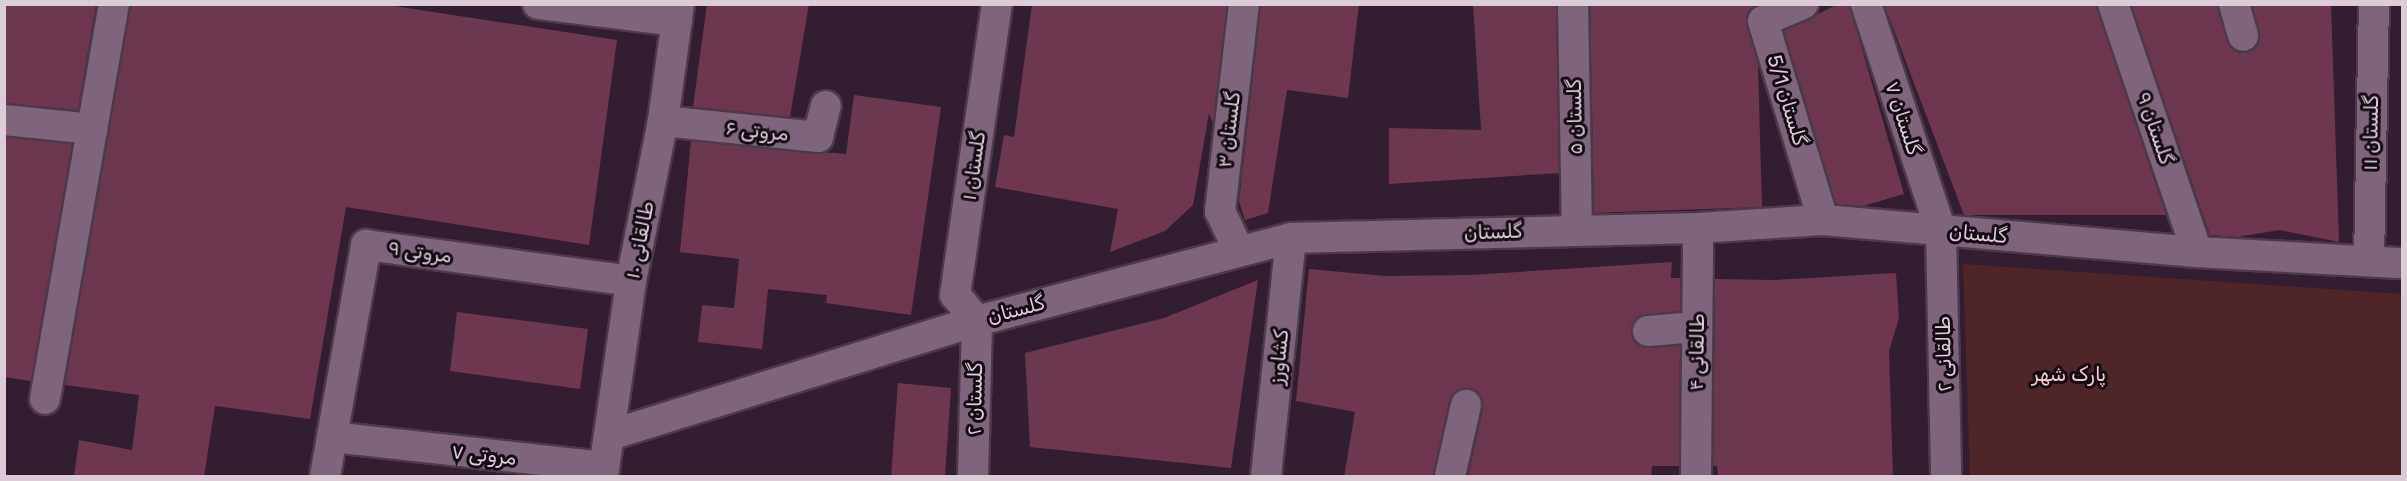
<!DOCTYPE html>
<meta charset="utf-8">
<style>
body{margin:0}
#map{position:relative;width:2407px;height:481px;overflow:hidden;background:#331d31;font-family:Rubik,Cairo,sans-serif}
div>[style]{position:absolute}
.green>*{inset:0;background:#4e2629}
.building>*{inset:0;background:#6e3750}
.roads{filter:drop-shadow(2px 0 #4c3a4a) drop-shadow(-2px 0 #4c3a4a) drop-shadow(0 2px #4c3a4a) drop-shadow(0 -2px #4c3a4a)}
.street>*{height:30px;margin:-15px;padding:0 15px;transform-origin:15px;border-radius:15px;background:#7e657b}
span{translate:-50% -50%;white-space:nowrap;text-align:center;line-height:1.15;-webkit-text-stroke:6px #150b14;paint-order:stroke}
.street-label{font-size:20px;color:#dbccd8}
.park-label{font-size:20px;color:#f2cacb}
.frame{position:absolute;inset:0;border:6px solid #dbccd8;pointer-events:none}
</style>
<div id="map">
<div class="green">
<i style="clip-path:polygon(1963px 264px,2402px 294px,2402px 476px,1970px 476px)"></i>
</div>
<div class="building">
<i style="clip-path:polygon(4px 4px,96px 4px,78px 110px,4px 103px)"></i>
<i style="clip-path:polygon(131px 4px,381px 4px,617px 40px,589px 245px,346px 207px,310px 419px,215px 406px,204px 477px,74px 477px,79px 440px,132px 450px,139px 395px,65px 385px)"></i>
<i style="clip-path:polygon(707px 4px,809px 4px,790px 117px,693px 107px)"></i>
<i style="clip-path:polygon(1032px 4px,1227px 4px,1213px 123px,1209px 113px,1193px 205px,1165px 231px,1110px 252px,1118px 209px,995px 187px,1004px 135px,1014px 137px)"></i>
<i style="clip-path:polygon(1261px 4px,1359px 4px,1348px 98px,1287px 90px,1268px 213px,1245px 220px,1239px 201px)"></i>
<i style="clip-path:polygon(1473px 4px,1556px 4px,1559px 173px,1389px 184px,1389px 128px,1481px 130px)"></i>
<i style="clip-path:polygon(1590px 4px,1758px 4px,1746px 18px,1758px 65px,1762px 207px,1594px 213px)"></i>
<i style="clip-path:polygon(1838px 4px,1849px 4px,1904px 194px,1863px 206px,1836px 204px,1784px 31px)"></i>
<i style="clip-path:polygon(1884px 4px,2096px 4px,2166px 215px,1964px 215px)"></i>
<i style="clip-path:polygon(2131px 4px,2217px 4px,2227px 41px,2239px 53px,2248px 52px,2259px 41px,2252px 4px,2331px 4px,2339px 242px,2280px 230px,2237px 237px,2210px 235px)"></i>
<i style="clip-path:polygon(854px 95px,941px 107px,911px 315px,826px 303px,827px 295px,768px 289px,762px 349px,698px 342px,702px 305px,734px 308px,739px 259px,680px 252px,691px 141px,846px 154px)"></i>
<i style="clip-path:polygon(4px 137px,72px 144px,31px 381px,4px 377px)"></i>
<i style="clip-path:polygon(1672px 262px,1671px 278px,1680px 278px,1680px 311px,1639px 317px,1631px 332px,1641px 347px,1680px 346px,1679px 466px,1652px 466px,1651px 477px,1468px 477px,1483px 408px,1478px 393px,1469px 388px,1460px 389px,1449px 401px,1433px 477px,1344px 477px,1355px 412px,1296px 401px,1309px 269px,1385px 276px,1472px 275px)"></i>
<i style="clip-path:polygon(1896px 273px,1899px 318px,1889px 351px,1893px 477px,1718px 477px,1717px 466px,1713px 466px,1715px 279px,1775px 280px)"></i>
<i style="clip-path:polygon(1258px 280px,1231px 468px,1030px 447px,1025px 353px,1164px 318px)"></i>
<i style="clip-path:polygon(457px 312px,588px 329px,580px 389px,450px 371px)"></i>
<i style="clip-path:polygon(898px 383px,951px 388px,945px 477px,891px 477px)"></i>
</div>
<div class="roads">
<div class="street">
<i style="left:538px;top:4px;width:140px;rotate:7deg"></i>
<i style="left:1573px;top:4px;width:225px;rotate:89deg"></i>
<i style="left:1803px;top:4px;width:43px;rotate:157deg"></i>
<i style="left:1763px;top:21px;width:208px;rotate:73.2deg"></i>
<i style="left:1866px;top:4px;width:239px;rotate:71.7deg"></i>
<i style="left:1941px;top:231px;width:245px;rotate:88.8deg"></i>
<i style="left:2113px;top:4px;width:262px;rotate:71.3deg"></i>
<i style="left:2234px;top:4px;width:33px;rotate:74deg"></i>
<i style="left:4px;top:120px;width:89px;rotate:5.8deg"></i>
<i style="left:663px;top:121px;width:156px;rotate:5.9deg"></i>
<i style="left:818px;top:137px;width:32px;rotate:-76deg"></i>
<i style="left:1239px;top:251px;width:44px;rotate:-115.4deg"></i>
<i style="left:1220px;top:211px;width:208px;rotate:-83.4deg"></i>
<i style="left:2369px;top:261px;width:257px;rotate:-88.9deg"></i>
<i style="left:1648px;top:331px;width:49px;rotate:-4.7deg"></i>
<i style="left:45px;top:399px;width:401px;rotate:-80.1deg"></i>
<i style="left:610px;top:435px;width:384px;rotate:-17.3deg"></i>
<i style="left:977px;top:321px;width:325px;rotate:-14.8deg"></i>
<i style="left:1291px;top:238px;width:407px;rotate:-1.4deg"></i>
<i style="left:1698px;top:228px;width:125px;rotate:-3.7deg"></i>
<i style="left:1823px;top:220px;width:375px;rotate:4.9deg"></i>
<i style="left:2197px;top:252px;width:205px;rotate:3.1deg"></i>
<i style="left:332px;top:437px;width:274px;rotate:6.3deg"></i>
<i style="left:325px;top:476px;width:235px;rotate:-79.9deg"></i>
<i style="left:366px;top:245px;width:267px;rotate:7.7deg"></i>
<i style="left:603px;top:476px;width:197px;rotate:-81.8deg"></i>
<i style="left:631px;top:281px;width:163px;rotate:-78.7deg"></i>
<i style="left:663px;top:121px;width:118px;rotate:-82.2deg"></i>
<i style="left:973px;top:476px;width:155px;rotate:-88.5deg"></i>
<i style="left:977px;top:321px;width:34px;rotate:-130deg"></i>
<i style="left:955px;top:295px;width:294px;rotate:-81.8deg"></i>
<i style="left:1266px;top:476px;width:239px;rotate:-84deg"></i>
<i style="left:1450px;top:476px;width:73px;rotate:-77.3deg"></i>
<i style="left:1696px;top:476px;width:248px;rotate:-89.5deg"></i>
</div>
</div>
<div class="street-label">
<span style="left:1787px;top:100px;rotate:73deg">گلستان 5/1</span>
<span style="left:1575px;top:117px;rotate:-91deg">گلستان ۵</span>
<span style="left:1903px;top:118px;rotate:72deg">گلستان ۷</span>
<span style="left:2155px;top:128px;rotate:71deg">گلستان ۹</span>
<span style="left:1229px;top:130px;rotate:-83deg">گلستان ۳</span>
<span style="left:757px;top:131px;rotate:6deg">مروتی ۶</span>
<span style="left:2371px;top:133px;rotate:-89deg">گلستان ۱۱</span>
<span style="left:974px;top:166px;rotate:-82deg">گلستان ۱</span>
<span style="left:1493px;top:232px;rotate:-2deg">گلستان</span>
<span style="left:1978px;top:234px;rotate:5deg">گلستان</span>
<span style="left:640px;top:240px;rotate:-79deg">طالقانی ۱۰</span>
<span style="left:420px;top:252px;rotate:8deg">مروتی ۹</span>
<span style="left:1016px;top:310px;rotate:-15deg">گلستان</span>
<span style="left:1697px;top:352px;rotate:-89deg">طالقانی ۴</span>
<span style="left:1944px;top:354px;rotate:-91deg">طالقانی ۲</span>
<span style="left:1279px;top:357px;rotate:-84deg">کشاورز</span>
<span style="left:975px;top:399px;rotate:-89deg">گلستان ۲</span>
<span style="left:484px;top:455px;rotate:6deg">مروتی ۷</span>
</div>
<div class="park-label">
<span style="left:2069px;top:374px">پارک شهر</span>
</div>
<div class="frame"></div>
</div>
